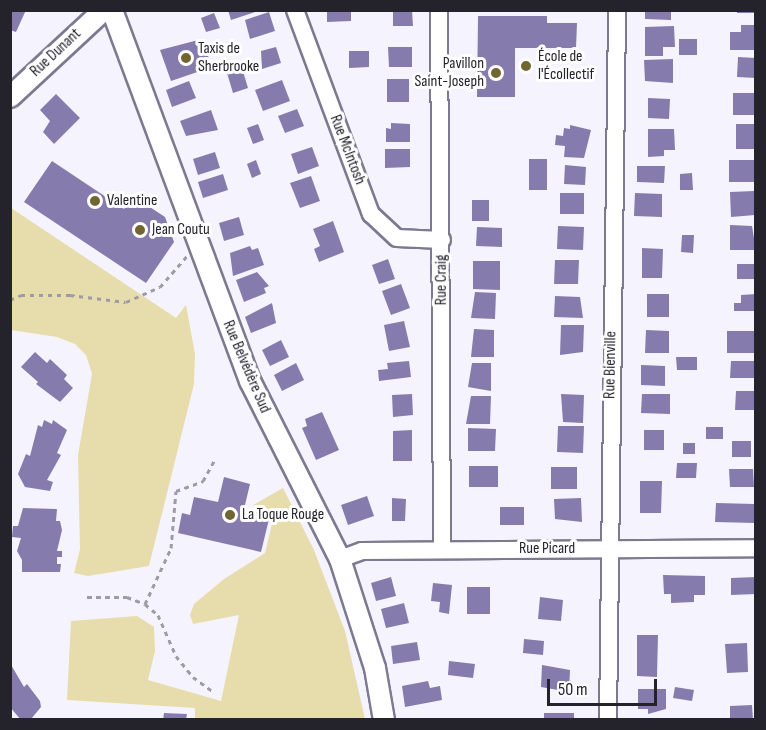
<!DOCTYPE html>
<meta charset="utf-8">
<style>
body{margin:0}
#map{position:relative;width:766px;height:730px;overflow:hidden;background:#f5f4fe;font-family:"Sofia Sans Condensed",sans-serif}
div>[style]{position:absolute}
.green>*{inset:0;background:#e7dcab}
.building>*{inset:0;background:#867bad}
.path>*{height:3px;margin-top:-1.5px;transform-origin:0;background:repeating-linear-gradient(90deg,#9d9ca5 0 4.5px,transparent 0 9px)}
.roads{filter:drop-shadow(2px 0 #7d7990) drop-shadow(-2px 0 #7d7990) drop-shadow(0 2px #7d7990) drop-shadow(0 -2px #7d7990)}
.minor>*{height:16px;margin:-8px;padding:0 8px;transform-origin:8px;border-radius:8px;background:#fff}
.tertiary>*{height:20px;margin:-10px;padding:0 10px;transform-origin:10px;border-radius:10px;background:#fff}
.dots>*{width:16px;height:16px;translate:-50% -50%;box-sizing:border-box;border:3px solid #fff;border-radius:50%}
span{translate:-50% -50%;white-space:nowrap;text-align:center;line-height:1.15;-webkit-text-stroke:6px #fff;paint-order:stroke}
.poi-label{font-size:16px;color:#24222b}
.left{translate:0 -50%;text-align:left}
.right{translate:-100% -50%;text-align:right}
.street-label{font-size:16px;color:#24222b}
.frame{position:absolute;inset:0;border:12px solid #24222b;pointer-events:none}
.scale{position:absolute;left:547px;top:679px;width:110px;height:27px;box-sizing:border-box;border:3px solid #24222b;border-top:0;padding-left:8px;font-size:18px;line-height:21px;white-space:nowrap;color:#24222b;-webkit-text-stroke:4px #fff;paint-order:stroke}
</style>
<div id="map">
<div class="green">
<i style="clip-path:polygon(11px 208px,176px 318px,186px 305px,195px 354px,194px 384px,149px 566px,88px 576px,74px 573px,80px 549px,78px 455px,92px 374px,86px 355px,75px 344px,57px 337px,11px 330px)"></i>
<i style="clip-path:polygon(283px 488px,314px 550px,345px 631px,365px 719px,195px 719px,195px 708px,67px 700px,71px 621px,137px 616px,154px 627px,155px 651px,148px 680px,221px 701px,239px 615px,193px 624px,190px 615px,194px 604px,224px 579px,265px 553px,275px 511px,253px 505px)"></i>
</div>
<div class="building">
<i style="clip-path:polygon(10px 10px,26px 10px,16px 32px,10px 30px)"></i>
<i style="clip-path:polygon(228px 10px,258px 10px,258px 11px,231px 20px)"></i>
<i style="clip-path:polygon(327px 10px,351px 10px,351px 21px,327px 22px)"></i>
<i style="clip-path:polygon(393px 10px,412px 10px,413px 26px,393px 26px)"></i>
<i style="clip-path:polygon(645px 10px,671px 10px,671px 20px,645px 19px)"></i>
<i style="clip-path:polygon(737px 10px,756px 10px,756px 13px,737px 13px)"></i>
<i style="clip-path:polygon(269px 12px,275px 31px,250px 39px,245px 20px)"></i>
<i style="clip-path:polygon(214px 13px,220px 28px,206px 32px,201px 18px)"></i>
<i style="clip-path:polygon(478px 16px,547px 16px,547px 23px,577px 23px,576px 48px,515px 48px,515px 97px,477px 97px)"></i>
<i style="clip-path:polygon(741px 25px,756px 25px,756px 50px,730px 50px,730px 32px,741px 32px)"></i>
<i style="clip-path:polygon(674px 26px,675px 47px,663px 47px,663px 56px,645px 56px,645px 27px)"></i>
<i style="clip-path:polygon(202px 39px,212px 67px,171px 81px,160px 50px)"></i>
<i style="clip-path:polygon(679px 39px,697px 39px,697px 55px,679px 55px)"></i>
<i style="clip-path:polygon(276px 47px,281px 63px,262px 69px,261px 51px)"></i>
<i style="clip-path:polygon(388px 47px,412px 47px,412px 67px,389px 67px)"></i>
<i style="clip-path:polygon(349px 51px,369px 51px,369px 67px,349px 68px)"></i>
<i style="clip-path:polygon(738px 57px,756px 58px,756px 78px,737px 77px)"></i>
<i style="clip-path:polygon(673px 59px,673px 83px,645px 81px,644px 60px)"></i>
<i style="clip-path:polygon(242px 68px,248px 88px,233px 93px,227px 73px)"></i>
<i style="clip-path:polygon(387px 79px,409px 79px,409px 102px,387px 102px)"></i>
<i style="clip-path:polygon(282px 80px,290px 101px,263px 111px,255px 90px)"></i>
<i style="clip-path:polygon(189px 81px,196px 98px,172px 107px,166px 90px)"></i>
<i style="clip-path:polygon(733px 93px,756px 93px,756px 115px,733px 115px)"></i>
<i style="clip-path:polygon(56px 94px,80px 118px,54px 144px,43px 132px,50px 121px,40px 110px)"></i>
<i style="clip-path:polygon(648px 98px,670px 99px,669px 119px,648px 118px)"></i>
<i style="clip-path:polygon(297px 109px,304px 126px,285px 133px,278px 116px)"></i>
<i style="clip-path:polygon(211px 110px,218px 130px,186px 136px,180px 121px)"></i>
<i style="clip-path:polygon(391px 123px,410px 124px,410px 142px,386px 142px,386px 128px,391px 129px)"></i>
<i style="clip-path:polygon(258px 124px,264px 140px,253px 144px,247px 128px)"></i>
<i style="clip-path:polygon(736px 124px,756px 124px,756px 149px,736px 149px)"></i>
<i style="clip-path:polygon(570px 125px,591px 130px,584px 158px,564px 157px,565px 146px,555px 145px,556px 135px,563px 136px,564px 128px,570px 129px)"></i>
<i style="clip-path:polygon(648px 129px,674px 129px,675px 150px,664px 150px,664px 156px,648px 157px)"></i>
<i style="clip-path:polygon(312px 147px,319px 166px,298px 174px,291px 154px)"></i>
<i style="clip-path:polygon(385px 149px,410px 149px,410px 167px,385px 168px)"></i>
<i style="clip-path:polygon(215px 152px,220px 168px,198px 175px,193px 159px)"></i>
<i style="clip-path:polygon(529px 159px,547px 159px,547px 190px,529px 190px)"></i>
<i style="clip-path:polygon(256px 160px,261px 174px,252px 178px,247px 164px)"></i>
<i style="clip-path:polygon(729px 160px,756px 160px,756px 182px,729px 182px)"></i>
<i style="clip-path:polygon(52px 161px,124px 209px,133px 196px,165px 217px,174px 242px,146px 283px,24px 202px)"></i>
<i style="clip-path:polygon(565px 165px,586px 167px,585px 185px,564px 184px)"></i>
<i style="clip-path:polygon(637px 166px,665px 166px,664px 183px,637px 182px)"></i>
<i style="clip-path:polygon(692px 173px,693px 190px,680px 190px,680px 174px)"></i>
<i style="clip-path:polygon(223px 174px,228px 190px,203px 198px,198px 182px)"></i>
<i style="clip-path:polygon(311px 176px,320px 201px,300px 208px,290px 183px)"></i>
<i style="clip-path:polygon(754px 191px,755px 215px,731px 217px,730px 192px)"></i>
<i style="clip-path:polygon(560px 193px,584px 193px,584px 214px,560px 214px)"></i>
<i style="clip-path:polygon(635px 193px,662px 194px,662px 217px,634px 216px)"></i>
<i style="clip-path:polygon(472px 200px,489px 200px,489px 221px,472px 221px)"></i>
<i style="clip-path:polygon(239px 217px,244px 235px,224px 241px,219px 223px)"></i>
<i style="clip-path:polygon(333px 221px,344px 252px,319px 262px,314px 249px,320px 246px,313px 229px)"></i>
<i style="clip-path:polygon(730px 225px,752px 226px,756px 250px,730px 250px)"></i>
<i style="clip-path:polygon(558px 226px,584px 227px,583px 250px,557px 249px)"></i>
<i style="clip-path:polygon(477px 227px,502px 228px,502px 247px,476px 246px)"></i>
<i style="clip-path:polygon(682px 235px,694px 235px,693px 253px,681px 252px)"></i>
<i style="clip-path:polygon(250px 246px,252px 250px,258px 248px,264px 265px,233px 276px,230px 253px)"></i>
<i style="clip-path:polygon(642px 248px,663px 249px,662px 278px,642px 278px)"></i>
<i style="clip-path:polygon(388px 259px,395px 279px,379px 284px,372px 265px)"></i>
<i style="clip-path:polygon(555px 260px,579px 260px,578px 284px,554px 284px)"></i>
<i style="clip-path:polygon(473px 261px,500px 261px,500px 290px,473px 289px)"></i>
<i style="clip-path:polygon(737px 264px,756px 264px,756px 279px,737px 279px)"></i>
<i style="clip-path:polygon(257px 272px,269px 286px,264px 288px,266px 293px,244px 302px,236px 280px)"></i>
<i style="clip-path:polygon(401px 284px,410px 308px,391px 315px,382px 291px)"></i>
<i style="clip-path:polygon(475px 292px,496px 293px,495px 319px,471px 318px)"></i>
<i style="clip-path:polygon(647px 294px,669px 294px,669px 317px,647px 317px)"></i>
<i style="clip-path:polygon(756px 294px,756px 311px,734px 311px,734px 303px,741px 303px,741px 295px)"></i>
<i style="clip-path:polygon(555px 296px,580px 297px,583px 318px,554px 317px)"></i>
<i style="clip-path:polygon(272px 303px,276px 323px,251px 333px,245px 317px)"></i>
<i style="clip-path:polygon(404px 321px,410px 347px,389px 351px,384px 325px)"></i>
<i style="clip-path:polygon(561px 325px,584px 325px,583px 352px,560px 355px)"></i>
<i style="clip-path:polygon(474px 329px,494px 330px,494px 357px,471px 357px)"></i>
<i style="clip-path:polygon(646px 330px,669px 331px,669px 353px,645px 353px)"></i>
<i style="clip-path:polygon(727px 331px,756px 331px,756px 353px,727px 353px)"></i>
<i style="clip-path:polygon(281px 340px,289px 357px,270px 366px,262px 350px)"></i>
<i style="clip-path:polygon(35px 352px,47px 363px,50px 359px,67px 375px,64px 379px,73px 388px,60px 402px,36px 384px,38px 382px,21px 367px)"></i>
<i style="clip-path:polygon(676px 357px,697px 357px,697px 370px,677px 370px)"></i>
<i style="clip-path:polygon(409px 361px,411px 377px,379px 381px,378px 370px,388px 369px,387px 363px)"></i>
<i style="clip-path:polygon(731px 361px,756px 361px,756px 378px,730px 378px)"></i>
<i style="clip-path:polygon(296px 363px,304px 380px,282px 391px,274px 375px)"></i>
<i style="clip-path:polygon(472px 363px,491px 363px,491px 391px,468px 387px)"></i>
<i style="clip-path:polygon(641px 365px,665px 366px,665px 386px,641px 385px)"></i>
<i style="clip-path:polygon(736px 391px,756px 391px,756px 410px,735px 410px)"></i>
<i style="clip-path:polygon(412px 394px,413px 415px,393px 417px,392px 395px)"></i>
<i style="clip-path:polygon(561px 394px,584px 395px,583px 423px,563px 422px)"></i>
<i style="clip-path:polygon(642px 394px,670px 394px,670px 414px,641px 413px)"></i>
<i style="clip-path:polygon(471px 396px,491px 396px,490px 424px,466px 424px)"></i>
<i style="clip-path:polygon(322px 412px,339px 450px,316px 460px,302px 428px,307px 426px,305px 419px)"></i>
<i style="clip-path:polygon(44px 420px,52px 424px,53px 420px,67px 430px,57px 453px,61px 455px,47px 480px,53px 482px,50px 491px,25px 487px,18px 474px,26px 454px,30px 456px,38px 425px,42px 427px)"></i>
<i style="clip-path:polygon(558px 426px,584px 426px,583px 453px,557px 452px)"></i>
<i style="clip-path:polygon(706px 427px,723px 427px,723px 439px,706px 439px)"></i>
<i style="clip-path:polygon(468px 428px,496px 429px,495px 451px,468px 451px)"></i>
<i style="clip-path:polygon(412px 430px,412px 461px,393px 461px,393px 431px)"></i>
<i style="clip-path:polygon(644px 430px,664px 430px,664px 450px,644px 450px)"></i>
<i style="clip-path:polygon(732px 441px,751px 441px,751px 457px,732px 457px)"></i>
<i style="clip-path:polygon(683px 443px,695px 443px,695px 454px,683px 454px)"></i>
<i style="clip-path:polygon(677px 463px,697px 463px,696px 478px,676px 478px)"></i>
<i style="clip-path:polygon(469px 466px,498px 466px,498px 487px,469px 487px)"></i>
<i style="clip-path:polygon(551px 467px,577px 467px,577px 489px,551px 489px)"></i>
<i style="clip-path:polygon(729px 469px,753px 469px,754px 487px,730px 487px)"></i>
<i style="clip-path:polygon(224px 477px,250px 484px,244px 509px,270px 515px,261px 552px,178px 533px,182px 513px,190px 515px,194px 497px,218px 502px)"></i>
<i style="clip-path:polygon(640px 481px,662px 481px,661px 513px,640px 513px)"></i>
<i style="clip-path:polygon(367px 496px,374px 516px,348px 525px,341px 505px)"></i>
<i style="clip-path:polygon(392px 498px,406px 499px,405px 521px,392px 521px)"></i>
<i style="clip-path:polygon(581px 498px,582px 522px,555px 519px,554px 499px)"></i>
<i style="clip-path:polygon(716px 503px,755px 504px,755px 523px,715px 522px)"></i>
<i style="clip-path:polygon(500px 507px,524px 507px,524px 525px,500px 525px)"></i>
<i style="clip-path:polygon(23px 508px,57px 509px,56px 521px,60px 521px,62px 530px,57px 551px,62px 551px,62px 557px,57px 557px,57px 564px,61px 564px,60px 572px,22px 572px,22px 560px,17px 551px,21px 538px,12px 537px,13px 526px,18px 526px)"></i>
<i style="clip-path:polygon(663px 575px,705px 576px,705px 595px,694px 595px,694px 602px,671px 603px,671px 594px,664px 594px)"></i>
<i style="clip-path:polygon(391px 577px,396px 596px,376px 601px,371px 583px)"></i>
<i style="clip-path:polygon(756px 577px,756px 594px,731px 595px,731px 578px)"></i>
<i style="clip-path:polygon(433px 583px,452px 585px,449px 614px,439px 612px,440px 602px,431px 601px)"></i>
<i style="clip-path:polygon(467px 587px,490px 587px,490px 614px,467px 614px)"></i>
<i style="clip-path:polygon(540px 597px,563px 600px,561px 621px,538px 619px)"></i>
<i style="clip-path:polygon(404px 603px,409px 623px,386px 628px,381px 609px)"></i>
<i style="clip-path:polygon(637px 635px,658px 635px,657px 677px,637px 676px)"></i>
<i style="clip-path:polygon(524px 639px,544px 641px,543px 655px,523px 653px)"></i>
<i style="clip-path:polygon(417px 642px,420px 660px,393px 664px,391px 646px)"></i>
<i style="clip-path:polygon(747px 643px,748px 672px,727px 673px,725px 644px)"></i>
<i style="clip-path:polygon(449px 661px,475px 664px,473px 678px,448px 675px)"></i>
<i style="clip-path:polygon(10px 663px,24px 687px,27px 684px,40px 701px,41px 707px,31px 719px,21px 720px,10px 707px)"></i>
<i style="clip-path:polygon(542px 665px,570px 670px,569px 692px,541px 687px)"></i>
<i style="clip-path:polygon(428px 681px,430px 688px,440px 686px,442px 700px,405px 707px,402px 686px)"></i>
<i style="clip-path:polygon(675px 687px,694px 690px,692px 701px,673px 698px)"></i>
<i style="clip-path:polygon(638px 689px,666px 689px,666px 709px,648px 714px,648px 709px,638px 709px)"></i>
<i style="clip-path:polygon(752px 705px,753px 720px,730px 720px,730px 706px)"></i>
<i style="clip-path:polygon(164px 713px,187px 714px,186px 720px,163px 720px)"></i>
<i style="clip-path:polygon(544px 713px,574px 713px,574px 720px,544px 720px)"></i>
</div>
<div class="path">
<i style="left:10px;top:300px;width:12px;rotate:-24deg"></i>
<i style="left:21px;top:295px;width:49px"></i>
<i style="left:70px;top:295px;width:56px;rotate:7.1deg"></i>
<i style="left:126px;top:302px;width:37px;rotate:-24deg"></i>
<i style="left:160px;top:287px;width:41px;rotate:-48.9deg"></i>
<i style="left:87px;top:597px;width:40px"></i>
<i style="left:127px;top:597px;width:19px;rotate:21deg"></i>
<i style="left:145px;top:604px;width:17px;rotate:40deg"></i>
<i style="left:158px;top:615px;width:45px;rotate:66.3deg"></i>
<i style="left:176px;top:656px;width:27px;rotate:51deg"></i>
<i style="left:193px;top:677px;width:24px;rotate:36deg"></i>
<i style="left:145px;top:604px;width:62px;rotate:-65.1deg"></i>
<i style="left:171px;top:548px;width:57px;rotate:-85deg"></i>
<i style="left:176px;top:491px;width:29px;rotate:-20deg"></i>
<i style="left:203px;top:481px;width:23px;rotate:-61deg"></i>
</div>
<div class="roads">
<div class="minor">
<i style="left:295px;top:10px;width:218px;rotate:69.6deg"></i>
<i style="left:371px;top:214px;width:35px;rotate:43deg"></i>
<i style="left:397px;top:238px;width:45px;rotate:2.5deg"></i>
<i style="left:439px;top:10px;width:540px;rotate:89.68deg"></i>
<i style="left:340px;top:559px;width:23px;rotate:-20deg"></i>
<i style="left:362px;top:551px;width:394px;rotate:-0.4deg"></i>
<i style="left:608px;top:720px;width:710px;rotate:-89.27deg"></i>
</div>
<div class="tertiary">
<i style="left:112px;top:10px;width:396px;rotate:69.6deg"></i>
<i style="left:250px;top:381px;width:199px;rotate:63.2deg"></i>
<i style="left:340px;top:559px;width:114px;rotate:72.2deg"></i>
<i style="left:375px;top:668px;width:53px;rotate:80.2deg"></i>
<i style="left:10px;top:97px;width:128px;rotate:-42.8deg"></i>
</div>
</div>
<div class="dots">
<i style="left:186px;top:58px;background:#716532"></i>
<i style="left:526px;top:66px;background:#716532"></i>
<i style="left:496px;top:73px;background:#716532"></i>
<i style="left:95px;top:201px;background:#716532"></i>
<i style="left:140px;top:230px;background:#716532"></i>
<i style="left:230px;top:515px;background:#716532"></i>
</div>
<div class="poi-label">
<span class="left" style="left:198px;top:58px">Taxis de<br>Sherbrooke</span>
<span class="left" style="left:538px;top:66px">École de<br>l'Écollectif</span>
<span class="right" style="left:484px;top:73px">Pavillon<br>Saint-Joseph</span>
<span class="left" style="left:107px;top:201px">Valentine</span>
<span class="left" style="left:152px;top:230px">Jean Coutu</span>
<span class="left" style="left:242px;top:515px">La Toque Rouge</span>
</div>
<div class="street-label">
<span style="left:56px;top:53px;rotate:-43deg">Rue Dunant</span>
<span style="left:347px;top:150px;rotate:69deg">Rue McIntosh</span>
<span style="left:442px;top:280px;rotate:-90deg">Rue Craig</span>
<span style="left:611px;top:365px;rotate:-89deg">Rue Bienville</span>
<span style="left:246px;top:367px;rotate:67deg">Rue Belvédère Sud</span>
<span style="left:547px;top:549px">Rue Picard</span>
</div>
<div class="frame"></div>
<div class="scale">50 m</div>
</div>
